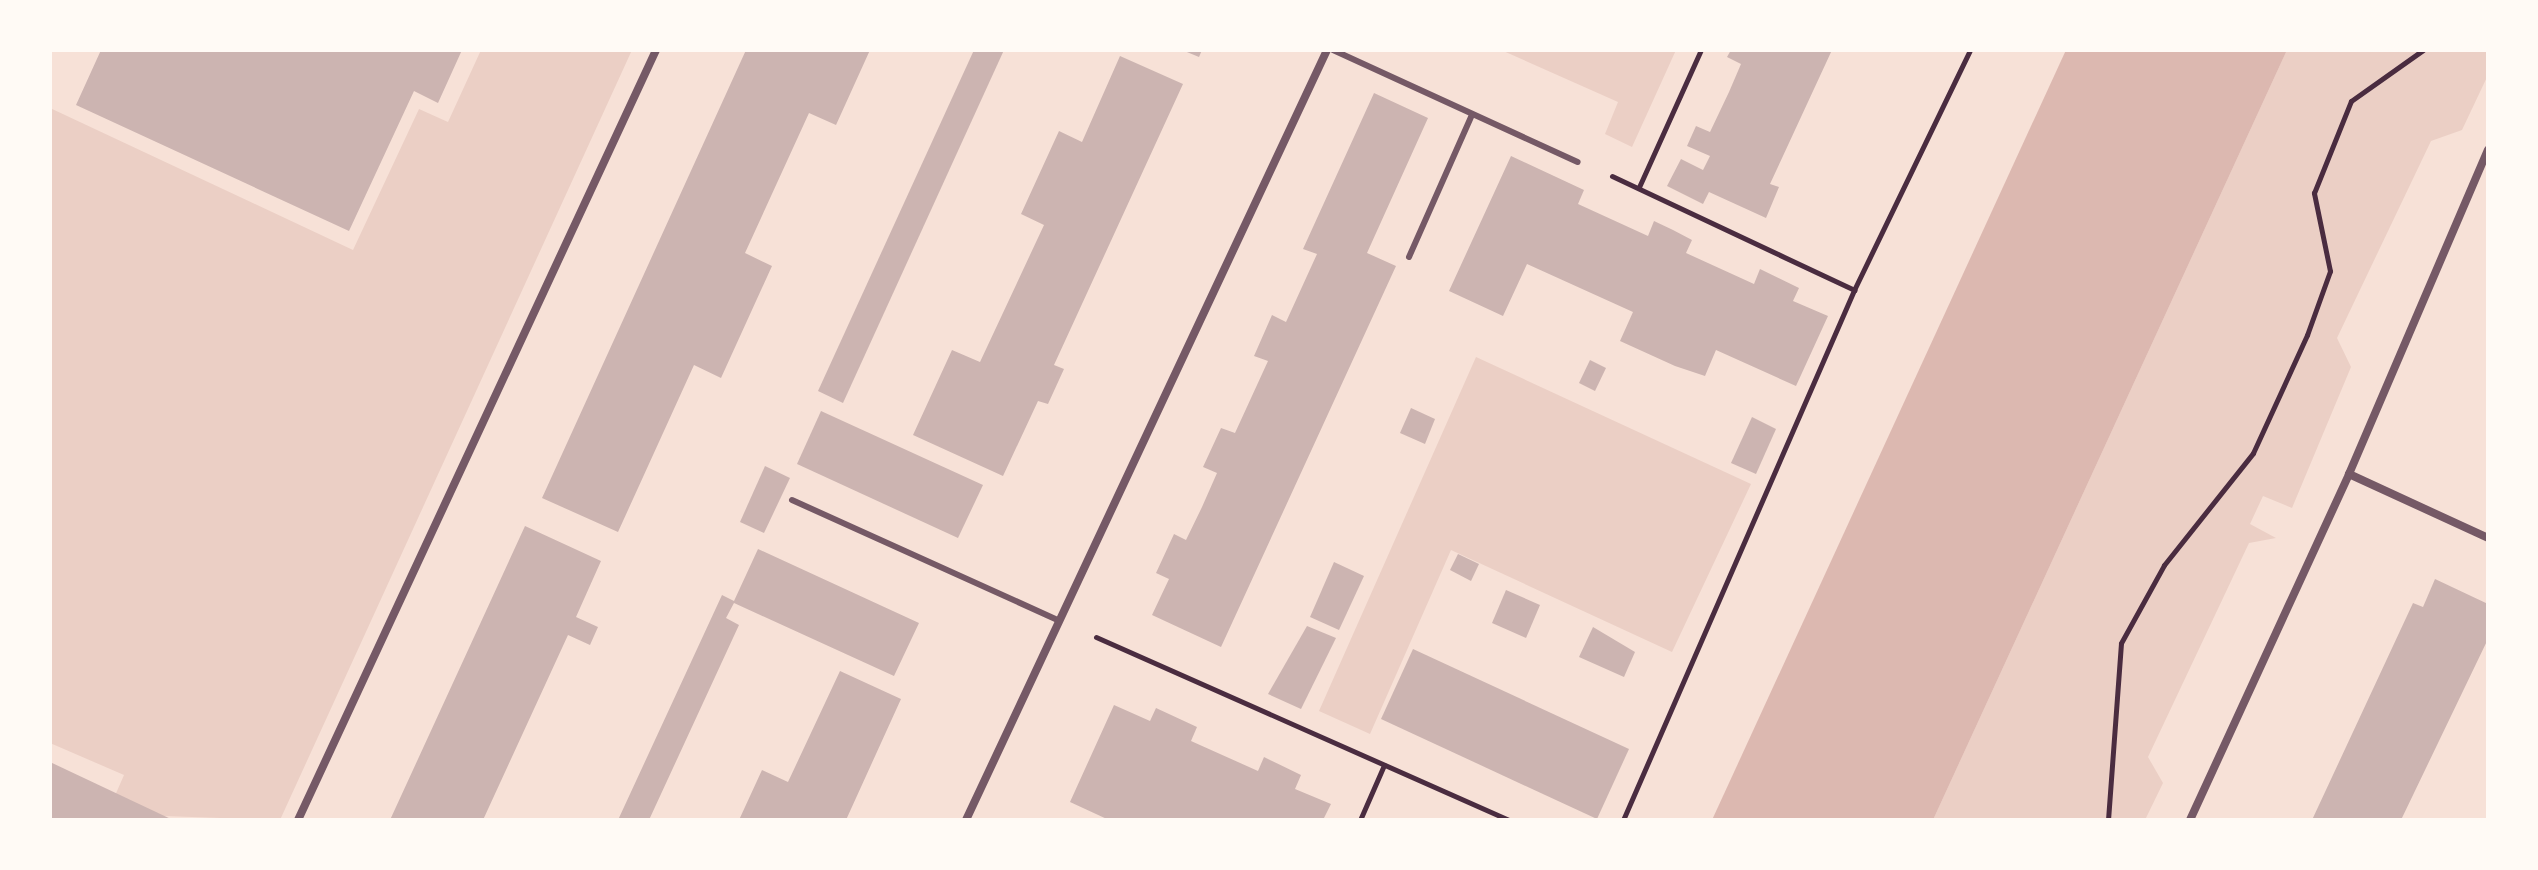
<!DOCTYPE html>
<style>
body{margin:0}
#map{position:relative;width:2538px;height:870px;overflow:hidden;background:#f7e1d7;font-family:Poppins,sans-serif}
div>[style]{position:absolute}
.green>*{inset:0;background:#ebcfc5}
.water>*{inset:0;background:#dcb8b0}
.building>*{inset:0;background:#ccb4b1}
.path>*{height:5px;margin:-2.5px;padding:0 2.5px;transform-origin:2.5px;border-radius:2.5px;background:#4a2c40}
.service>*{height:6px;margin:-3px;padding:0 3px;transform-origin:3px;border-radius:3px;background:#755966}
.minor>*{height:8px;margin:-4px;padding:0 4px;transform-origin:4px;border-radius:4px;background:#755966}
span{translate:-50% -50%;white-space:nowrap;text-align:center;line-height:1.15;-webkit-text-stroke:8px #fffaf5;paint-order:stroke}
.frame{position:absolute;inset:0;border:52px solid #fffaf5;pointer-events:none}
</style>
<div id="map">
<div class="green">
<i style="clip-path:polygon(481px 50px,632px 50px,280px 820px,107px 814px,124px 775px,50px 743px,50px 108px,353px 250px,419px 109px,448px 122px)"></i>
<i style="clip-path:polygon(1501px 50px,1676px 50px,1632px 147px,1605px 134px,1618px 102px)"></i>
<i style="clip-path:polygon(2287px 50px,2488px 50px,2488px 75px,2462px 130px,2431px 141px,2337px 338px,2351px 367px,2292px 508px,2263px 496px,2250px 524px,2276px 538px,2249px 543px,2148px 757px,2163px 783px,2145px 820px,1933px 820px)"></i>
<i style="clip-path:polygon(1476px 357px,1751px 484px,1672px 652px,1451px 550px,1370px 734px,1319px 711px)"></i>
</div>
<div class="water">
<i style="clip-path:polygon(2066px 50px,2287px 50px,1933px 820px,1712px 820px)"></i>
</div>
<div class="building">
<i style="clip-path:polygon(101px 50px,462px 50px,438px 103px,414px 91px,349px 231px,76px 105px)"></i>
<i style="clip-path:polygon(746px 50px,870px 50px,836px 125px,809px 113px,745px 253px,772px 266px,721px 378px,694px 365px,618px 532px,542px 498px)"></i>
<i style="clip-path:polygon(974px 50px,1004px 50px,843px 403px,818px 391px)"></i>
<i style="clip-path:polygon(1182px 50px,1202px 50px,1199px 57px)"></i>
<i style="clip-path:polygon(1731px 50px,1832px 50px,1770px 184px,1779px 187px,1766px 218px,1709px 192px,1703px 204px,1667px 186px,1681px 159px,1703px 170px,1710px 156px,1687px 146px,1696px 126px,1710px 132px,1729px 92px,1741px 64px,1727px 57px)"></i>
<i style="clip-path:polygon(1120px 56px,1183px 84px,1054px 365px,1064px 369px,1048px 404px,1038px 401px,1003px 476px,913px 435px,952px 350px,980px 362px,1044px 225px,1021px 214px,1059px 131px,1082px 142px)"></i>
<i style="clip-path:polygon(1374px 93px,1428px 118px,1367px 253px,1396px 266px,1221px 647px,1152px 615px,1169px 579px,1156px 573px,1174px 534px,1186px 540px,1202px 507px,1217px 473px,1203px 467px,1221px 428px,1235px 433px,1268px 361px,1254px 356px,1272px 315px,1286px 322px,1317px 254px,1303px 249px)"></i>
<i style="clip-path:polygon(1511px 156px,1584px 190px,1578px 204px,1648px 236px,1654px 221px,1673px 230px,1692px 240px,1686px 253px,1754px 284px,1760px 269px,1799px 288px,1793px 301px,1828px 316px,1796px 386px,1716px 350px,1705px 376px,1675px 366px,1620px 341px,1633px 312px,1527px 264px,1503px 316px,1449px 291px)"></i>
<i style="clip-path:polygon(1590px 360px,1606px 368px,1595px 391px,1579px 383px)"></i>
<i style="clip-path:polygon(1411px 408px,1435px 419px,1425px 444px,1400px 433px)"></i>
<i style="clip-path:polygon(821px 411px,983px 485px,958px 538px,797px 464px)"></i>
<i style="clip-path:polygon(1752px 417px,1776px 429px,1756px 474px,1731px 463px)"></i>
<i style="clip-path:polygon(765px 466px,790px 478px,764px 533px,740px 522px)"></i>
<i style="clip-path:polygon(525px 526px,601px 561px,576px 617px,598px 627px,590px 645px,568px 635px,483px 820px,390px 820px)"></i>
<i style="clip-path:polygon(758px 549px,919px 623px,894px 676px,734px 603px,726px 618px,739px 625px,649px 820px,618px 820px,722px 595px,734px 601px)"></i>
<i style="clip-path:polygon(1458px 554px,1479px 564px,1471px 581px,1450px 570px)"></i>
<i style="clip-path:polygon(1334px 562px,1364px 576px,1339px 630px,1310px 617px)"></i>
<i style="clip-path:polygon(2435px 579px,2488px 604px,2488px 639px,2401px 820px,2312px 820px,2413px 603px,2423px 607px)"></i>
<i style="clip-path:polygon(1506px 590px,1540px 605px,1526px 638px,1492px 623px)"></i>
<i style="clip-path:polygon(1307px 626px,1336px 638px,1301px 709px,1268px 694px)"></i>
<i style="clip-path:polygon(1593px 627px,1635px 652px,1624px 677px,1579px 657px)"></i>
<i style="clip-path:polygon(1413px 649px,1629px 749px,1597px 819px,1381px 719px)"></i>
<i style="clip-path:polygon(840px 671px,901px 699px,846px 820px,739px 820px,762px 770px,788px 782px)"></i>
<i style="clip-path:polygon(1114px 705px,1150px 721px,1156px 708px,1197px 727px,1191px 741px,1258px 771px,1264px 757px,1301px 775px,1295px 789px,1331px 804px,1323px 820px,1109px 820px,1070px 802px)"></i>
<i style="clip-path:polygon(50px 762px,173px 820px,50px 820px)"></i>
</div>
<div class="path">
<i style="left:1612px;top:176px;width:268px;rotate:25.2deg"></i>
<i style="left:1639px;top:187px;width:150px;rotate:-65.7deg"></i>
<i style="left:1096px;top:637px;width:451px;rotate:23.9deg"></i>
<i style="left:1360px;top:820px;width:60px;rotate:-66.4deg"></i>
<i style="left:1623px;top:820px;width:578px;rotate:-66.45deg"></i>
<i style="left:1854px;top:290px;width:267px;rotate:-64.2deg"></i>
<i style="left:2108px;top:820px;width:177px;rotate:-85.8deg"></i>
<i style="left:2121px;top:643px;width:89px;rotate:-61.1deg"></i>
<i style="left:2164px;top:565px;width:143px;rotate:-51.5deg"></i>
<i style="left:2253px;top:453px;width:130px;rotate:-65.4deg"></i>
<i style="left:2307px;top:335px;width:68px;rotate:-70.2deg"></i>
<i style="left:2330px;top:271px;width:80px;rotate:-101.6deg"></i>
<i style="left:2314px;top:193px;width:99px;rotate:-68.1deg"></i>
<i style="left:2351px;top:101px;width:88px;rotate:-35.3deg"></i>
</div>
<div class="service">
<i style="left:1333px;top:50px;width:269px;rotate:24.6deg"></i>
<i style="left:1409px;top:257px;width:155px;rotate:-66.1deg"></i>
<i style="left:792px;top:500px;width:292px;rotate:24.3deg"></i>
</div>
<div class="minor">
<i style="left:2349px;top:474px;width:153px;rotate:24.7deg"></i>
<i style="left:298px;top:820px;width:849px;rotate:-65.06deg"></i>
<i style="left:966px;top:820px;width:850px;rotate:-64.88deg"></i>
<i style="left:2190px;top:820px;width:381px;rotate:-65.3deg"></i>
<i style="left:2349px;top:474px;width:353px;rotate:-66.8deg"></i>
</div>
<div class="frame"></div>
</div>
